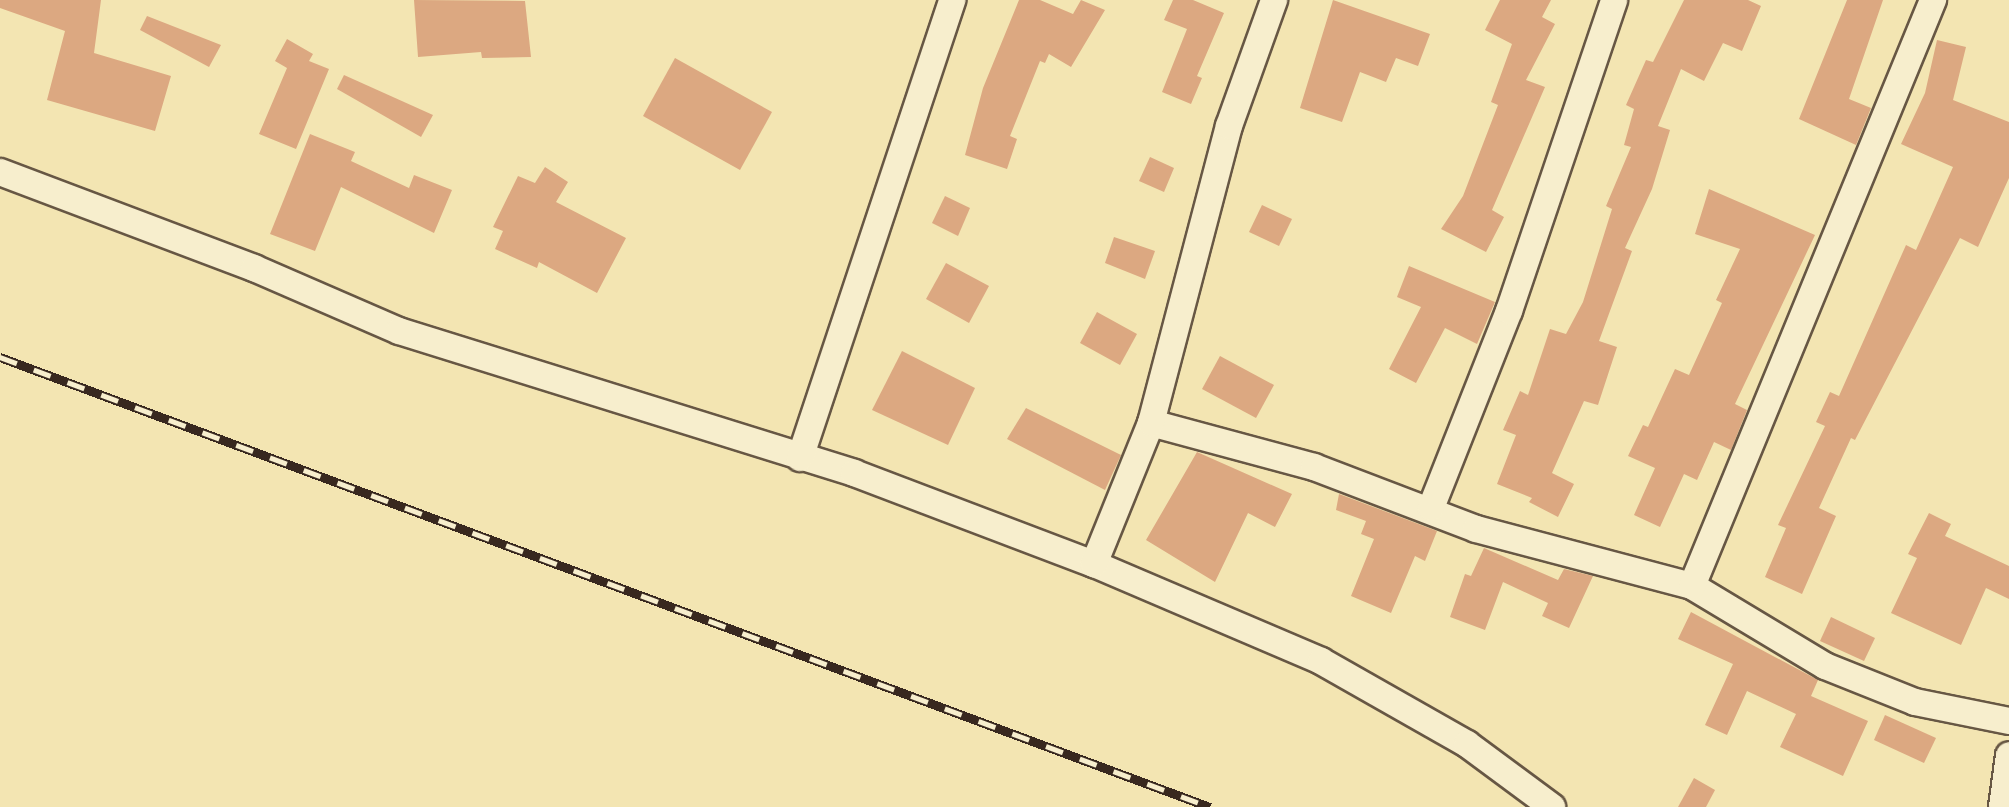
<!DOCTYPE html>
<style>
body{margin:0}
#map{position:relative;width:2009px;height:807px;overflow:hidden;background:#f3e5b2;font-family:Alegreya,serif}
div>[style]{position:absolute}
.building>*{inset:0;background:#dca881}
.roads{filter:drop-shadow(2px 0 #675744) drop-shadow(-2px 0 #675744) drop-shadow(0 2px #675744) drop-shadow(0 -2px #675744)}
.minor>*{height:26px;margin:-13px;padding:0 13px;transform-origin:13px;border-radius:13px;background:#f7eecd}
.rail>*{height:9px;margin-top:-4.5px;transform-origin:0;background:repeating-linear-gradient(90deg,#f7eecd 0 18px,#38281f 0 36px);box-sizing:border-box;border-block:2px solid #38281f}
span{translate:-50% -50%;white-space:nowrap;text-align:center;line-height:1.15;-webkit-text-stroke:6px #f7eecd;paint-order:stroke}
</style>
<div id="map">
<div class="building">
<i style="clip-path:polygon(0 0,101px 0,94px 53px,171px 76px,155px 131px,47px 100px,65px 31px,0 8px)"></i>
<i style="clip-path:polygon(414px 0,525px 1px,531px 57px,482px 58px,481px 52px,418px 57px)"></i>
<i style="clip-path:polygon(1019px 0,1040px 0,1073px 14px,1081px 0,1105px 10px,1071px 67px,1049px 54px,1045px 63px,1040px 61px,1010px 136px,1017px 139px,1007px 169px,965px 155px,983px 88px)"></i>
<i style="clip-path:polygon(1173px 0,1193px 0,1224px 13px,1197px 76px,1202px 78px,1191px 104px,1162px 92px,1187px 29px,1164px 20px)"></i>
<i style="clip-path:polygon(1333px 0,1430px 34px,1418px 66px,1396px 58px,1386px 82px,1360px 72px,1342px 122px,1300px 108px)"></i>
<i style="clip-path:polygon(1500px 0,1551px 0,1542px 17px,1555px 24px,1526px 80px,1545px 87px,1492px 210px,1504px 217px,1486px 252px,1441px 229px,1463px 196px,1498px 105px,1491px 102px,1512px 44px,1485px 30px)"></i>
<i style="clip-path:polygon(1684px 0,1748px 0,1761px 6px,1742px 51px,1723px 43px,1704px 81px,1681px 69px,1658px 126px,1670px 130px,1652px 189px,1625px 248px,1632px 251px,1599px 341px,1617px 347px,1598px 405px,1584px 401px,1552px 473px,1574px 484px,1558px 517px,1529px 502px,1532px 498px,1497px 484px,1516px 435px,1503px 430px,1520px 391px,1528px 395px,1550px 329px,1566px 334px,1583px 302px,1612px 209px,1606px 206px,1631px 147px,1624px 145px,1634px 109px,1626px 105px,1646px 60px,1653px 62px)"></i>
<i style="clip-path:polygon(1847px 0,1883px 0,1849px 99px,1871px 108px,1856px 145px,1799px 119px)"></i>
<i style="clip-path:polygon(147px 16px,221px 45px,209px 67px,140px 30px)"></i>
<i style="clip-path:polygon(287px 39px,313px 54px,309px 61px,329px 69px,296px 149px,259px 134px,287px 68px,275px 61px)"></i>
<i style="clip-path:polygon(1937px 40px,1966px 47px,1953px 100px,2009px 122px,2009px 178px,1978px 247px,1960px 238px,1855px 440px,1851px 438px,1819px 508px,1836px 516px,1802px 594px,1765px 577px,1786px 528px,1778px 525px,1825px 426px,1816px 422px,1830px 392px,1839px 396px,1906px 245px,1916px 250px,1953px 167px,1901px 144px,1925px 93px)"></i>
<i style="clip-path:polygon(675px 58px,772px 112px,740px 170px,643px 116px)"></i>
<i style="clip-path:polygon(344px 75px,433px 115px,421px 137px,337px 89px)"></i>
<i style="clip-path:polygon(310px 134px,355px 152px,351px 161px,409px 188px,414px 175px,452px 190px,434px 233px,341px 187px,315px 251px,270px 234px)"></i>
<i style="clip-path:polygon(1150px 157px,1174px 168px,1164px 192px,1139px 181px)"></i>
<i style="clip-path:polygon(545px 167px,568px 182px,556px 202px,626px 238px,597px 293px,539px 262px,537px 268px,495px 249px,503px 231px,493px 227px,518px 176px,535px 183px)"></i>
<i style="clip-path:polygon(1709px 189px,1815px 235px,1735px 404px,1747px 410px,1731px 450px,1714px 442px,1697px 480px,1684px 474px,1660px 527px,1634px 515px,1655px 468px,1628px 456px,1643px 425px,1648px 427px,1675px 369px,1689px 375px,1722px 303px,1716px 300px,1740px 249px,1695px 234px)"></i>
<i style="clip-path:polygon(945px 196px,970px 208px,958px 236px,932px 223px)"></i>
<i style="clip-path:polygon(1262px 205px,1292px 219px,1279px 246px,1249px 232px)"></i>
<i style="clip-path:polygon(1114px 237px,1155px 251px,1145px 279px,1105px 263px)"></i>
<i style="clip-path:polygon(946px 263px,989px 286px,969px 323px,926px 299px)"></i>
<i style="clip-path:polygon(1409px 266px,1495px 302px,1477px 344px,1445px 328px,1416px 383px,1389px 369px,1421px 307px,1397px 297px)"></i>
<i style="clip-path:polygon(1097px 312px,1137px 334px,1120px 365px,1080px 343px)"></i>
<i style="clip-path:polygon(902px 351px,975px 388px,948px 445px,872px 410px)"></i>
<i style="clip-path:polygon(1220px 356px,1274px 385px,1256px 418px,1202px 389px)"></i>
<i style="clip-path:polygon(1026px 408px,1121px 455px,1105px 490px,1007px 439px)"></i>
<i style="clip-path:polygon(1197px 452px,1292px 494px,1275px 527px,1248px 513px,1215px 582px,1146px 540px)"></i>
<i style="clip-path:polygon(1339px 494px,1437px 531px,1425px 561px,1415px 556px,1391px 613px,1351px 596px,1374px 539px,1361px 534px,1366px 521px,1336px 510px)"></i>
<i style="clip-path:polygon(1929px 513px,1951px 524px,1945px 536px,2009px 566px,2009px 599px,1986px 588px,1961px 645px,1891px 613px,1917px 558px,1908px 554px)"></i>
<i style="clip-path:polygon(1484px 548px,1558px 580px,1564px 569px,1593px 576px,1569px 628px,1542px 616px,1548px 603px,1503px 582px,1485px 630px,1450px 617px,1465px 574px,1471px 576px)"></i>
<i style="clip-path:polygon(1691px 612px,1818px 680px,1811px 696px,1868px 721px,1843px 776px,1780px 747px,1796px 714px,1747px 691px,1727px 735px,1705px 725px,1733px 664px,1678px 639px)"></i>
<i style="clip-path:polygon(1831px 617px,1875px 638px,1864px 661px,1820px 641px)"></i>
<i style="clip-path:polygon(1885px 715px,1936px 738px,1924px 763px,1874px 740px)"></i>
<i style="clip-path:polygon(1694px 778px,1715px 790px,1706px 807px,1678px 807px)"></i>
</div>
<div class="roads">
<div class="minor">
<i style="left:0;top:172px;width:272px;rotate:20.7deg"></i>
<i style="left:254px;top:268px;width:158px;rotate:23.5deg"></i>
<i style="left:399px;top:331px;width:477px;rotate:17.3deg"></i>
<i style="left:854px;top:473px;width:257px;rotate:20.8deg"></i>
<i style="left:1094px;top:564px;width:247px;rotate:23.1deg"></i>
<i style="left:1321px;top:661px;width:168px;rotate:29.6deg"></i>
<i style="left:1467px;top:744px;width:106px;rotate:36.5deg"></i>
<i style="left:1151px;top:423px;width:169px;rotate:15.1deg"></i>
<i style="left:1314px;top:467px;width:173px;rotate:20.9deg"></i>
<i style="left:1476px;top:529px;width:223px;rotate:14.8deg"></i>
<i style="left:1692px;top:586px;width:155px;rotate:31deg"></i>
<i style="left:1825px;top:666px;width:97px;rotate:21.8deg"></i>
<i style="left:1915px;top:702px;width:96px;rotate:11.4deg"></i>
<i style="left:800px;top:458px;width:483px;rotate:-71.6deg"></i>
<i style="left:1431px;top:508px;width:212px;rotate:-68.4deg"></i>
<i style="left:1509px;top:311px;width:328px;rotate:-71.3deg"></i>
<i style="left:1094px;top:564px;width:152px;rotate:-68deg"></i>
<i style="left:1151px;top:423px;width:307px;rotate:-75.3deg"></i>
<i style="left:1229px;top:126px;width:134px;rotate:-70.3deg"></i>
<i style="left:1692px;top:586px;width:634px;rotate:-67.64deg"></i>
<i style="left:2002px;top:807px;width:52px;rotate:-82.3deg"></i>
</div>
</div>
<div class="rail">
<i style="left:0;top:357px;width:1291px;rotate:20.4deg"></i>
</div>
</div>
